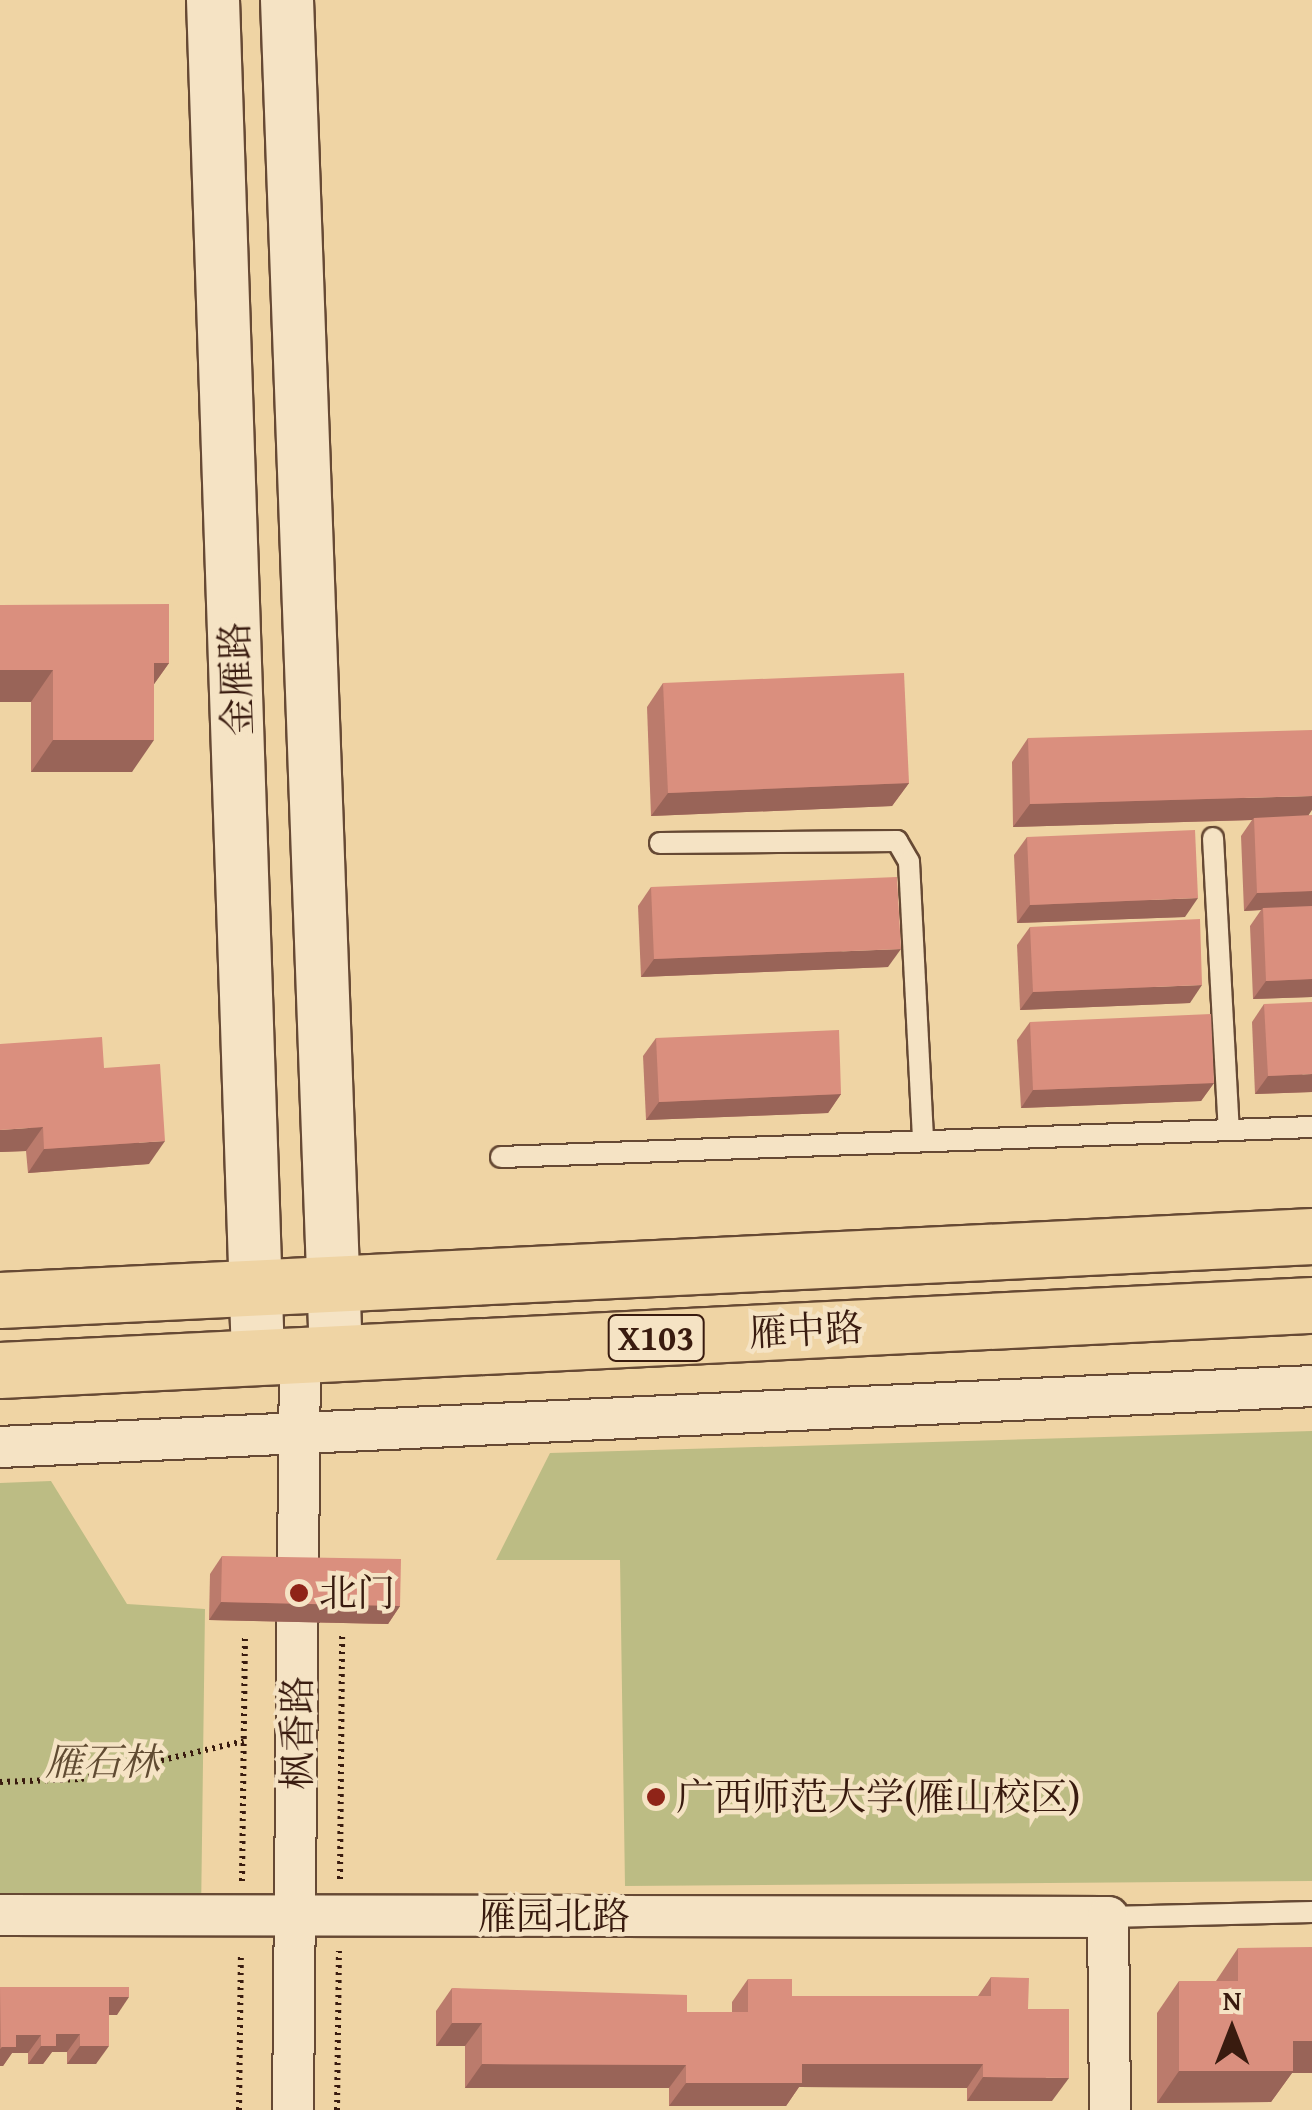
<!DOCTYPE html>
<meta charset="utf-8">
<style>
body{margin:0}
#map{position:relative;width:1312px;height:2110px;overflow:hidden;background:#efd4a4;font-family:"Gentium Book Plus","Noto Serif SC",serif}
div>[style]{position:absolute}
.green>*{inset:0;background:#bcbc84}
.path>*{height:6px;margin-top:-3px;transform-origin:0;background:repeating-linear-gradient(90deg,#391b0f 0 2.5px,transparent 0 7.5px)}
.roads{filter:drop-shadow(2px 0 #664934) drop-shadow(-2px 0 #664934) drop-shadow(0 2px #664934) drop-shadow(0 -2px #664934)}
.service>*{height:20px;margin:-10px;padding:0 10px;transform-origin:10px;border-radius:10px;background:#f5e3c4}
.minor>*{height:40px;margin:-20px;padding:0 20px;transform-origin:20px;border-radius:20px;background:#f5e3c4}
.tertiary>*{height:52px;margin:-26px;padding:0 26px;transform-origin:26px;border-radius:26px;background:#f5e3c4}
.primary>*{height:55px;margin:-27.5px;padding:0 27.5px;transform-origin:27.5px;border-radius:27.5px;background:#efd4a4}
.wall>*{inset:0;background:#bb7b6c}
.shaded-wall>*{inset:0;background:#996458}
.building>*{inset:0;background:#da8f7e}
.dots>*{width:28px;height:28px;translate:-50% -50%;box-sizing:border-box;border:5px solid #f5e3c4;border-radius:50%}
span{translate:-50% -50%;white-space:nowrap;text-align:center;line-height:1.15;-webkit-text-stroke:9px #f5e3c4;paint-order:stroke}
.shield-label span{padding:2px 8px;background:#f5e3c4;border:2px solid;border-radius:8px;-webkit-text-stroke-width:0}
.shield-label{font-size:35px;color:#391b0f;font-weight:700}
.street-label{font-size:38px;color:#391b0f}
.poi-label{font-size:38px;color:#391b0f}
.left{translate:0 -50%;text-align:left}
.park-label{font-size:38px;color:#604b32;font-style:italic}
.north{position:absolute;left:1182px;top:1980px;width:100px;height:100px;-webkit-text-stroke:8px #f5e3c4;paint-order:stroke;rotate:0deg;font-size:28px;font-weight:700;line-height:40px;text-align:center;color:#391b0f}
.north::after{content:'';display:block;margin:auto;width:35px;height:45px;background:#391b0f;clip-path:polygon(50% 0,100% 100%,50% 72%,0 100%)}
</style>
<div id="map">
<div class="green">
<i style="clip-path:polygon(1312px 1431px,1312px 1881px,625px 1886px,620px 1560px,496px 1560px,550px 1453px)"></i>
<i style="clip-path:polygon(51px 1481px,127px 1604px,205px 1609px,201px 1916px,0 1915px,0 1483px)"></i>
</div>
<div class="path">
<i style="left:0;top:1782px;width:81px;rotate:-2.1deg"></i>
<i style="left:81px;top:1779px;width:167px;rotate:-13.1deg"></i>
<i style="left:340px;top:1879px;width:244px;rotate:-89.5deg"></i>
<i style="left:242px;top:1881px;width:244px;rotate:-89.3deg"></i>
<i style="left:239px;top:2110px;width:157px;rotate:-89.3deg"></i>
<i style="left:337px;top:2110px;width:159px;rotate:-89.3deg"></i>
</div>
<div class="roads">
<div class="service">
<i style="left:1213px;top:838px;width:292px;rotate:86.9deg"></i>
<i style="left:660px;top:843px;width:237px;rotate:-0.5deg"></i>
<i style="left:897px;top:841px;width:24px;rotate:60deg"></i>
<i style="left:909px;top:862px;width:279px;rotate:87.1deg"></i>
<i style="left:501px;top:1157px;width:812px;rotate:-2.12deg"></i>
<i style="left:1108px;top:1917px;width:204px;rotate:-1.4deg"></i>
</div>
<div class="minor">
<i style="left:0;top:1447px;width:1313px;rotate:-2.66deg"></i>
<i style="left:0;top:1915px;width:1108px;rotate:0.1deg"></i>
<i style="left:1108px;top:1917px;width:193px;rotate:89.4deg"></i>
<i style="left:293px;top:2110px;width:754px;rotate:-89.47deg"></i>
</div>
<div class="tertiary">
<i style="left:213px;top:0;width:1359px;rotate:88.1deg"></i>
<i style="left:287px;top:0;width:1354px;rotate:87.93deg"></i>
</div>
<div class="primary">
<i style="left:0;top:1300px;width:1314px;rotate:-2.79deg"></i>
<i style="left:0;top:1370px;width:1314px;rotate:-2.84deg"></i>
</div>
</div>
<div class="wall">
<i style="clip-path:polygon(0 605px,169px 663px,154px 684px,132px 772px,31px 772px,31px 702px)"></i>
<i style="clip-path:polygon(663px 683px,909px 783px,892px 806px,651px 816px,647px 707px)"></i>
<i style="clip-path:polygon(1028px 738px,1309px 815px,1312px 997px,1253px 999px,1250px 926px,1261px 910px,1244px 911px,1241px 836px,1252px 820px,1013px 827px,1012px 762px)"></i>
<i style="clip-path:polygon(1027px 837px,1185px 917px,1017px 923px,1014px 855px)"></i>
<i style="clip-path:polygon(651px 887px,888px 967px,641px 977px,638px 906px)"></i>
<i style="clip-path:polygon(1030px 927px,1190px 1003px,1020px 1010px,1017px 945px)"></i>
<i style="clip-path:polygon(1264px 1004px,1312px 1092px,1255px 1094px,1252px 1022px)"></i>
<i style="clip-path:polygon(1030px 1022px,1214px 1083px,1201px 1101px,1021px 1108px,1017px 1040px)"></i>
<i style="clip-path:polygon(656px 1038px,841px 1094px,828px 1113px,646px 1120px,643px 1056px)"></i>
<i style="clip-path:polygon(104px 1068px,149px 1164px,28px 1173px,26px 1151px,0 1152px)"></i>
<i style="clip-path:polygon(222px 1556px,400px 1606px,388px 1624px,209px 1620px,210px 1574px)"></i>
<i style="clip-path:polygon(1238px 1948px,1312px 2073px,1292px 2073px,1271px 2102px,1157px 2103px,1157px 2013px,1179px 1981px,1216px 1981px)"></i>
<i style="clip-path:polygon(991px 1977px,1028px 2009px,1052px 2101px,967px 2101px,967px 2088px,799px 2087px,786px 2106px,669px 2106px,669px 2088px,465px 2088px,465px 2046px,436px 2046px,436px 2011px,452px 1988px,687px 2012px,732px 2012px,732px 2002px,748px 1979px,792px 1996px,978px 1996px)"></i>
<i style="clip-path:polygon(0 1987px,117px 2015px,109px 2015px,96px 2064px,67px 2064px,67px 2052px,52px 2052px,43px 2064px,28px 2064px,28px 2053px,12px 2053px,3px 2066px,0 2066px)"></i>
</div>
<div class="shaded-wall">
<i style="clip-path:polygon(154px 663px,169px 663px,147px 694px)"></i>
<i style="clip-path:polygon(0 670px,53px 670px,31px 702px,0 702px)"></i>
<i style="clip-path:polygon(53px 740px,154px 740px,132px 772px,31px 772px)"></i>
<i style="clip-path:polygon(909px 783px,892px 806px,651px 816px,668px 793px)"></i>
<i style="clip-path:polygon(1312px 796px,1312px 810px,1306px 819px,1254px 818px,1252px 820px,1013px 827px,1030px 804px)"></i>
<i style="clip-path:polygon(1312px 891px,1312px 908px,1263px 908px,1261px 910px,1244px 911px,1257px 893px)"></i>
<i style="clip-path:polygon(1198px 898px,1185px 917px,1017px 923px,1030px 905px)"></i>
<i style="clip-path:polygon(901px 949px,888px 967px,641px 977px,654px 959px)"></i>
<i style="clip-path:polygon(1312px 979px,1312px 997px,1253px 999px,1266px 981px)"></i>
<i style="clip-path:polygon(1202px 985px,1190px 1003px,1020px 1010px,1033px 992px)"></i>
<i style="clip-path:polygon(1312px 1074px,1312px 1092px,1255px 1094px,1268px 1076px)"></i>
<i style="clip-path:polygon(1214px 1083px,1201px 1101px,1021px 1108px,1033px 1090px)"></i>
<i style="clip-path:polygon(841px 1094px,828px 1113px,646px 1120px,659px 1102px)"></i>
<i style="clip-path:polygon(43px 1127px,26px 1151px,0 1152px,0 1130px)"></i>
<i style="clip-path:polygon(165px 1141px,149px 1164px,28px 1173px,44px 1149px)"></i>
<i style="clip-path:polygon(221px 1602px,400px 1606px,388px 1624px,209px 1620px)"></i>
<i style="clip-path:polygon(109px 1997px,129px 1997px,117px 2015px,96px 2015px)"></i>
<i style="clip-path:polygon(452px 2023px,482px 2023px,465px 2046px,436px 2046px)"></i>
<i style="clip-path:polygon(56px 2034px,80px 2034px,67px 2052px,52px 2052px,43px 2064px,28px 2064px,41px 2046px)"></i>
<i style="clip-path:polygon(16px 2035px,41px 2035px,28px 2053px,12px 2053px,3px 2066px,0 2066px,0 2049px)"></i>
<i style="clip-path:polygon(1293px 2041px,1312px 2041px,1312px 2073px,1292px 2073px,1271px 2102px,1157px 2103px,1179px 2071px)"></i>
<i style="clip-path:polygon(80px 2046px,109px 2046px,96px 2064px,67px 2064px)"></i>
<i style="clip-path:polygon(482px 2064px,686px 2065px,669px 2088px,465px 2088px)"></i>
<i style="clip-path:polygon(802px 2064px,983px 2064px,967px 2088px,799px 2087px,786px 2106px,669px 2106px,686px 2083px)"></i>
<i style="clip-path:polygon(983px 2077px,1069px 2078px,1052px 2101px,967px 2101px)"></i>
</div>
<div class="building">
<i style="clip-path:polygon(169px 604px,169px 663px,154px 663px,154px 740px,53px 740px,53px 670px,0 670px,0 605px)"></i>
<i style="clip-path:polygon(904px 673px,909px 783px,668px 793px,663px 683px)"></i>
<i style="clip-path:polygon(1312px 730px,1312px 796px,1030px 804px,1028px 738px)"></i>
<i style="clip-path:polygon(1312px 815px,1312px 891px,1257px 893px,1254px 818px)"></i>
<i style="clip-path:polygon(1195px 830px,1198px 898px,1030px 905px,1027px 837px)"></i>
<i style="clip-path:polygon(897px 877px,901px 949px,654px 959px,651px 887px)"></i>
<i style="clip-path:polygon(1312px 906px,1312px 979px,1266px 981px,1263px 908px)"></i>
<i style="clip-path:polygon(1200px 919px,1202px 985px,1033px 992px,1030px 927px)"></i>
<i style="clip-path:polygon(1312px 1002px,1312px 1074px,1268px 1076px,1264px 1004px)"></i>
<i style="clip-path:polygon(1211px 1014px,1214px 1083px,1033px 1090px,1030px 1022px)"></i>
<i style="clip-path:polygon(839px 1030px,841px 1094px,659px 1102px,656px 1038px)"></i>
<i style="clip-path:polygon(102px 1037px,104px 1068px,160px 1064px,165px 1141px,44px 1149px,43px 1127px,0 1130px,0 1044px)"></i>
<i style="clip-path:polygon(222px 1556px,401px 1559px,400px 1606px,221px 1602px)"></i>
<i style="clip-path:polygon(1312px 1947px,1312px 2041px,1293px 2041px,1293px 2071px,1179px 2071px,1179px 1981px,1238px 1981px,1238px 1948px)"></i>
<i style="clip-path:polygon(991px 1977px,1029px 1978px,1028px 2009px,1069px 2009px,1069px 2078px,983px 2077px,983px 2064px,802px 2064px,802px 2083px,686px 2083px,686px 2065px,482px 2064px,482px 2023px,452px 2023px,452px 1988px,687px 1995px,687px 2012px,748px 2012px,748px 1979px,792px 1979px,792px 1996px,991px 1996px)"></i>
<i style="clip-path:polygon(0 1987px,129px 1987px,129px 1997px,109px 1997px,109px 2046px,80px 2046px,80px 2034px,56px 2034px,56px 2046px,41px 2046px,41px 2035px,16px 2035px,16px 2047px,1px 2047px)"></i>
</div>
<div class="dots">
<i style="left:299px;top:1593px;background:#8f2418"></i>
<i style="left:656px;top:1797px;background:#8f2418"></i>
</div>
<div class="shield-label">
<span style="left:656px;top:1338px">X103</span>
</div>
<div class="street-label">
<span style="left:236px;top:679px;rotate:-92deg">金雁路</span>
<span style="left:806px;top:1330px;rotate:-3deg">雁中路</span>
<span style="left:297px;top:1733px;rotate:-90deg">枫香路</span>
<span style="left:554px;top:1916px">雁园北路</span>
</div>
<div class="poi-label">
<span class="left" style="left:319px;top:1593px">北门</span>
<span class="left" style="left:676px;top:1797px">广西师范大学(雁山校区)</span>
</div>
<div class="park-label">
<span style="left:102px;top:1762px">雁石林</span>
</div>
<div class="north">N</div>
</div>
